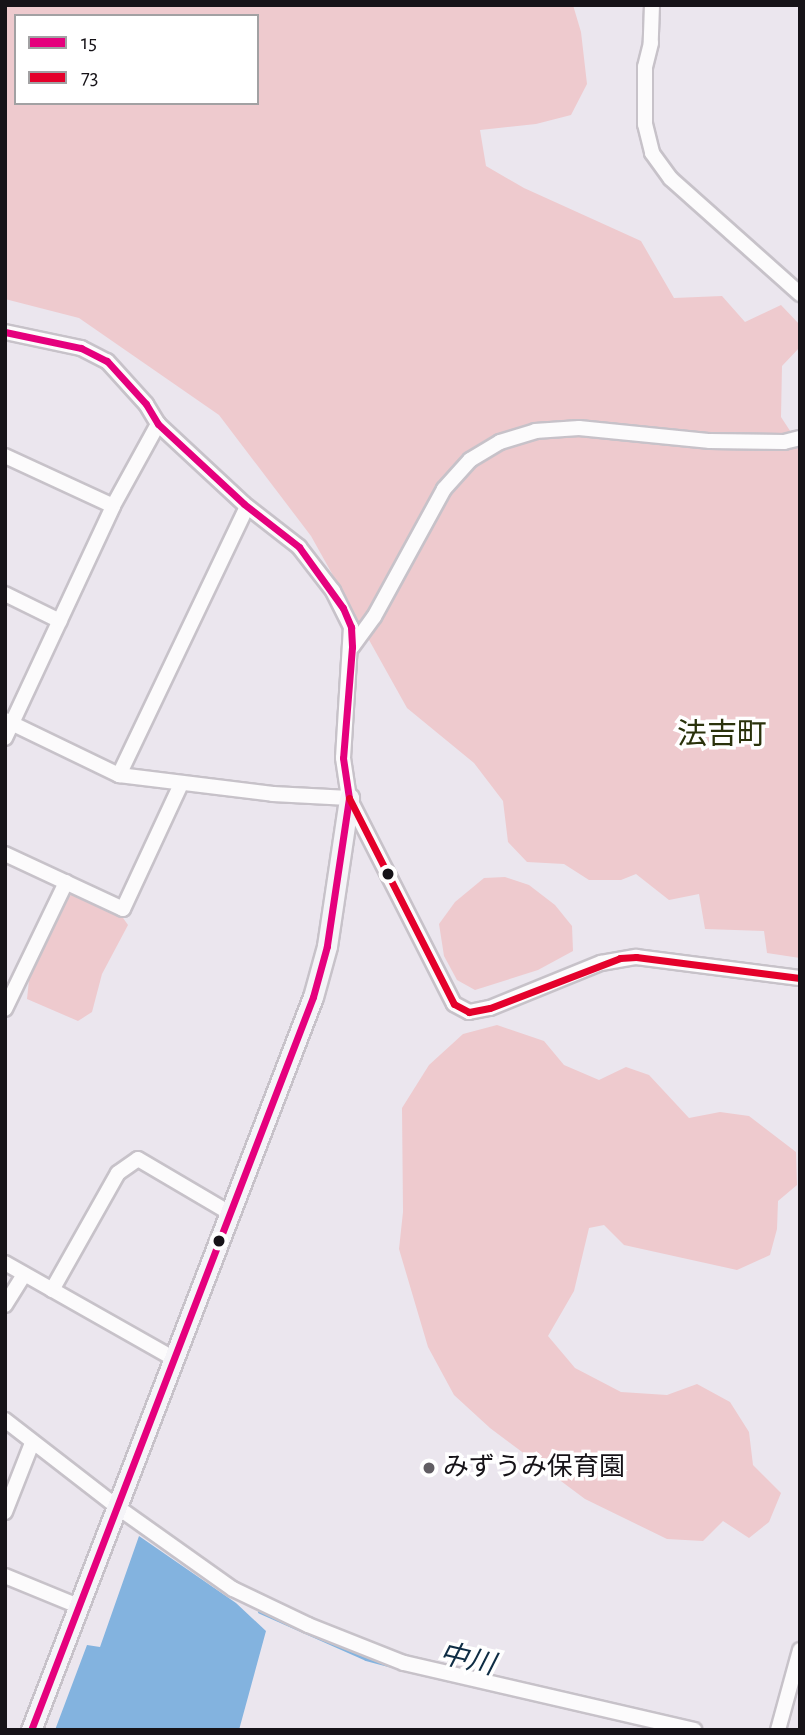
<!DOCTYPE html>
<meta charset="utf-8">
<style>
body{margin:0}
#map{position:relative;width:805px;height:1735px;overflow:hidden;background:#ebe6ee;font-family:"Alegreya Sans","Noto Sans JP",sans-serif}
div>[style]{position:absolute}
.green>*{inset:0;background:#eecace}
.water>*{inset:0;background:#83b3df}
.stream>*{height:5px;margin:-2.5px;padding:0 2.5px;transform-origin:2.5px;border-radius:2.5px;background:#83b3df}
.roads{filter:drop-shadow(2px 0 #c7c2c9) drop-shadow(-2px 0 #c7c2c9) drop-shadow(0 2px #c7c2c9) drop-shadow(0 -2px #c7c2c9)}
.street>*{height:14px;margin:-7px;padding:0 7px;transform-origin:7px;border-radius:7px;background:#fcfbfc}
.secondary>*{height:19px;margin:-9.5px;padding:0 9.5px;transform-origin:9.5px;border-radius:9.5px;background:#f5f4f8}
.bus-1>*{height:7px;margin:-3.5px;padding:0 3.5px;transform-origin:3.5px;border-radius:3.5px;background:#e5007d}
.bus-2>*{height:7px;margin:-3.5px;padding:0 3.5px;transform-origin:3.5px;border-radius:3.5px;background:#e4002b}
.dots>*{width:19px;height:19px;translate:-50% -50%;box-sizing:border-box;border:4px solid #fff;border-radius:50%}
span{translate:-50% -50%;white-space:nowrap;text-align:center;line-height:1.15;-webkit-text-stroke:7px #fff;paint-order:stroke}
.poi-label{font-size:26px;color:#161318}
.left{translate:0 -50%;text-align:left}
.water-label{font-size:28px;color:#0f2d45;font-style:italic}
.quarter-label{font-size:30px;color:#2a320b}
.frame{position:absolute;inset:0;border:7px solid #161318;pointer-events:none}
.legend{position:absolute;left:14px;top:14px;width:245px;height:91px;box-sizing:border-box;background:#fff;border:2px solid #a2a1a3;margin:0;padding:9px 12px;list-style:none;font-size:21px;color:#161318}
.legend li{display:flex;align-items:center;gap:14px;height:35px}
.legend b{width:35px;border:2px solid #a2a1a3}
</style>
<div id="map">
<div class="green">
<i style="clip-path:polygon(evenodd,5px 5px,573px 5px,581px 32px,587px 84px,571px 115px,536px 124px,480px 130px,486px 166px,524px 188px,641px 241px,674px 298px,722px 296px,745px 322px,781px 305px,800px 325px,800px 347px,782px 366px,781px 417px,800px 446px,800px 958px,767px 953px,764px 931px,705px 929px,699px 894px,669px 900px,636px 874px,621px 880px,589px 880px,564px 864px,527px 862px,508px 842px,503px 801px,474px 763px,407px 708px,311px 536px,219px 415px,79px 318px,5px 299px,5px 5px,16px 16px,257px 16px,257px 103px,16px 103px,16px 16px)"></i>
<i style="clip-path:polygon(505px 877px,529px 885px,555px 905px,572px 926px,573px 951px,538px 970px,475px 990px,457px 980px,444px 956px,439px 924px,455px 902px,484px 878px)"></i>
<i style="clip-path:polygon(73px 894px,121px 915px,128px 925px,102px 974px,92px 1012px,78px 1021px,27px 999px,29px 980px,66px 898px)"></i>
<i style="clip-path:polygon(497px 1025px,544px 1041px,564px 1065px,599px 1080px,626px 1067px,649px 1075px,689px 1118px,720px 1112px,749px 1116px,796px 1152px,797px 1185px,778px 1201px,777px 1229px,770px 1255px,737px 1270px,624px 1245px,604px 1225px,589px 1228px,574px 1291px,548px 1336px,575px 1368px,621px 1392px,667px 1395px,697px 1384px,730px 1402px,749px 1432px,753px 1465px,781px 1493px,769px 1522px,749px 1538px,723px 1521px,703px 1541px,667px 1539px,585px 1499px,490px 1428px,454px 1395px,428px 1347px,399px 1249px,403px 1212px,402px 1108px,429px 1065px,463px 1034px)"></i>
</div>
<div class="water">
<i style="clip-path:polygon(139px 1536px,236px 1603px,266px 1631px,239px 1730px,55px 1730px,87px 1645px,100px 1647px)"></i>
</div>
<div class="stream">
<i style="left:260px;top:1611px;width:116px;rotate:23.9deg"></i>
<i style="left:366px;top:1658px;width:28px;rotate:15deg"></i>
</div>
<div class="roads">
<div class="street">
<i style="left:652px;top:5px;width:38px;rotate:92deg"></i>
<i style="left:651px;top:43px;width:25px;rotate:104deg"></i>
<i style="left:645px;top:67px;width:57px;rotate:90deg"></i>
<i style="left:645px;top:124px;width:30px;rotate:76deg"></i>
<i style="left:652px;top:153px;width:32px;rotate:54deg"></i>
<i style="left:671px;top:179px;width:173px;rotate:41.7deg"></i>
<i style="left:5px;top:332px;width:78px;rotate:11.9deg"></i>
<i style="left:81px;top:348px;width:29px;rotate:27deg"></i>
<i style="left:107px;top:361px;width:58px;rotate:47.8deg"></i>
<i style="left:146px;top:404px;width:23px;rotate:59deg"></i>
<i style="left:158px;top:424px;width:117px;rotate:42.9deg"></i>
<i style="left:244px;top:504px;width:70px;rotate:38deg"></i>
<i style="left:299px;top:547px;width:56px;rotate:52.3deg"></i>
<i style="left:333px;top:591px;width:40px;rotate:63.4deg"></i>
<i style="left:351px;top:627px;width:131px;rotate:93.5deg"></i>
<i style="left:343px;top:758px;width:40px;rotate:81.5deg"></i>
<i style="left:349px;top:798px;width:231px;rotate:63deg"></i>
<i style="left:454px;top:1004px;width:17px;rotate:28deg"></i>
<i style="left:469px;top:1012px;width:21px;rotate:-11deg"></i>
<i style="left:490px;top:1008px;width:120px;rotate:-22.1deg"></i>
<i style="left:601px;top:963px;width:36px;rotate:-10deg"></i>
<i style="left:636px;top:957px;width:165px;rotate:7.3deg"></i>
<i style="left:5px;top:456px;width:119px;rotate:24.8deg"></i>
<i style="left:5px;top:594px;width:61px;rotate:26.1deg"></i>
<i style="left:352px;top:647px;width:37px;rotate:-54deg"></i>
<i style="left:374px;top:617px;width:146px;rotate:-61.3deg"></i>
<i style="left:444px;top:489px;width:39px;rotate:-48deg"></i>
<i style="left:470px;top:460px;width:35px;rotate:-31deg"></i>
<i style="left:500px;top:442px;width:37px;rotate:-17deg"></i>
<i style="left:535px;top:431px;width:44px;rotate:-3.9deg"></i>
<i style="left:579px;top:428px;width:132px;rotate:5.7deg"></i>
<i style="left:710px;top:441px;width:74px;rotate:0.8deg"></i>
<i style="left:784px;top:442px;width:16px;rotate:-14deg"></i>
<i style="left:5px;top:720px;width:127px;rotate:25.8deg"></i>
<i style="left:119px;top:775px;width:155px;rotate:7deg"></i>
<i style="left:273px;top:794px;width:76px;rotate:3deg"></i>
<i style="left:5px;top:738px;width:256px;rotate:-65deg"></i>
<i style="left:113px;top:506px;width:94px;rotate:-61.2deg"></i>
<i style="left:119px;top:775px;width:297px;rotate:-64.5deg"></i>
<i style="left:5px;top:854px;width:130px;rotate:25deg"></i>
<i style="left:123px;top:909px;width:138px;rotate:-65.1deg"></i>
<i style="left:5px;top:1009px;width:141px;rotate:-64.3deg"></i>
<i style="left:5px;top:1263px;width:193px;rotate:29.5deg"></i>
<i style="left:52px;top:1290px;width:134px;rotate:-60.6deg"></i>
<i style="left:118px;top:1173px;width:24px;rotate:-35deg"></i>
<i style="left:138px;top:1159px;width:104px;rotate:30.5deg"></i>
<i style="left:5px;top:1305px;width:36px;rotate:-58deg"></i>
<i style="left:5px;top:1420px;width:140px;rotate:37.8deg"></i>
<i style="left:116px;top:1506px;width:143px;rotate:35.4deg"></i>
<i style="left:233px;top:1589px;width:83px;rotate:25.6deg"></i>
<i style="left:308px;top:1625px;width:103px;rotate:21.6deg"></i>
<i style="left:404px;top:1663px;width:298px;rotate:13deg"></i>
<i style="left:5px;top:1512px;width:74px;rotate:-68.6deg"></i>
<i style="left:5px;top:1576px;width:79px;rotate:22.3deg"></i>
<i style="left:778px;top:1730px;width:83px;rotate:-74.6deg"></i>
</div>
<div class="secondary">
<i style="left:31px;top:1730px;width:785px;rotate:-68.96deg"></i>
<i style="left:313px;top:997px;width:53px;rotate:-74.6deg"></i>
<i style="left:327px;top:946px;width:150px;rotate:-81.5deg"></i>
</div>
</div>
<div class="bus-1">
<i style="left:5px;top:332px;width:78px;rotate:11.9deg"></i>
<i style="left:81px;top:348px;width:29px;rotate:27deg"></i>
<i style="left:107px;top:361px;width:58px;rotate:47.8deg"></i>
<i style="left:146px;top:404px;width:23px;rotate:59deg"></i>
<i style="left:158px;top:424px;width:117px;rotate:42.9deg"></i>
<i style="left:244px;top:504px;width:70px;rotate:38deg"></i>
<i style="left:299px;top:547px;width:75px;rotate:54.2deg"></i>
<i style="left:343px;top:608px;width:21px;rotate:67deg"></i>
<i style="left:351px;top:627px;width:20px;rotate:87deg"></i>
<i style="left:352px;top:647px;width:111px;rotate:94.6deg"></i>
<i style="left:343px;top:758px;width:40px;rotate:81.5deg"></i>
<i style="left:349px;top:798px;width:150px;rotate:98.5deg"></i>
<i style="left:327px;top:946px;width:53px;rotate:105.4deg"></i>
<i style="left:313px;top:997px;width:785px;rotate:111.04deg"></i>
</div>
<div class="bus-2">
<i style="left:349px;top:798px;width:231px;rotate:63deg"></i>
<i style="left:454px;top:1004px;width:17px;rotate:28deg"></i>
<i style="left:469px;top:1012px;width:21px;rotate:-11deg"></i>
<i style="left:490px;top:1008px;width:139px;rotate:-21deg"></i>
<i style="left:620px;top:958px;width:16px;rotate:-4deg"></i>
<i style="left:636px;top:957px;width:165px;rotate:7.3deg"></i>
</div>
<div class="dots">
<i style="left:388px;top:874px;background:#161318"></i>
<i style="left:219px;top:1241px;background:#161318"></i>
<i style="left:429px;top:1468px;background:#615d63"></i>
</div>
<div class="poi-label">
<span class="left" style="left:443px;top:1468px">みずうみ保育園</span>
</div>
<div class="water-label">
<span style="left:467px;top:1660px;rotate:13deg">中川</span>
</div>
<div class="quarter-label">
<span style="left:722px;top:735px">法吉町</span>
</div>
<div class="frame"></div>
<ul class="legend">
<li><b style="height:9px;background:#e5007d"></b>15</li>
<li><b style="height:9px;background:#e4002b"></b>73</li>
</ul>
</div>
